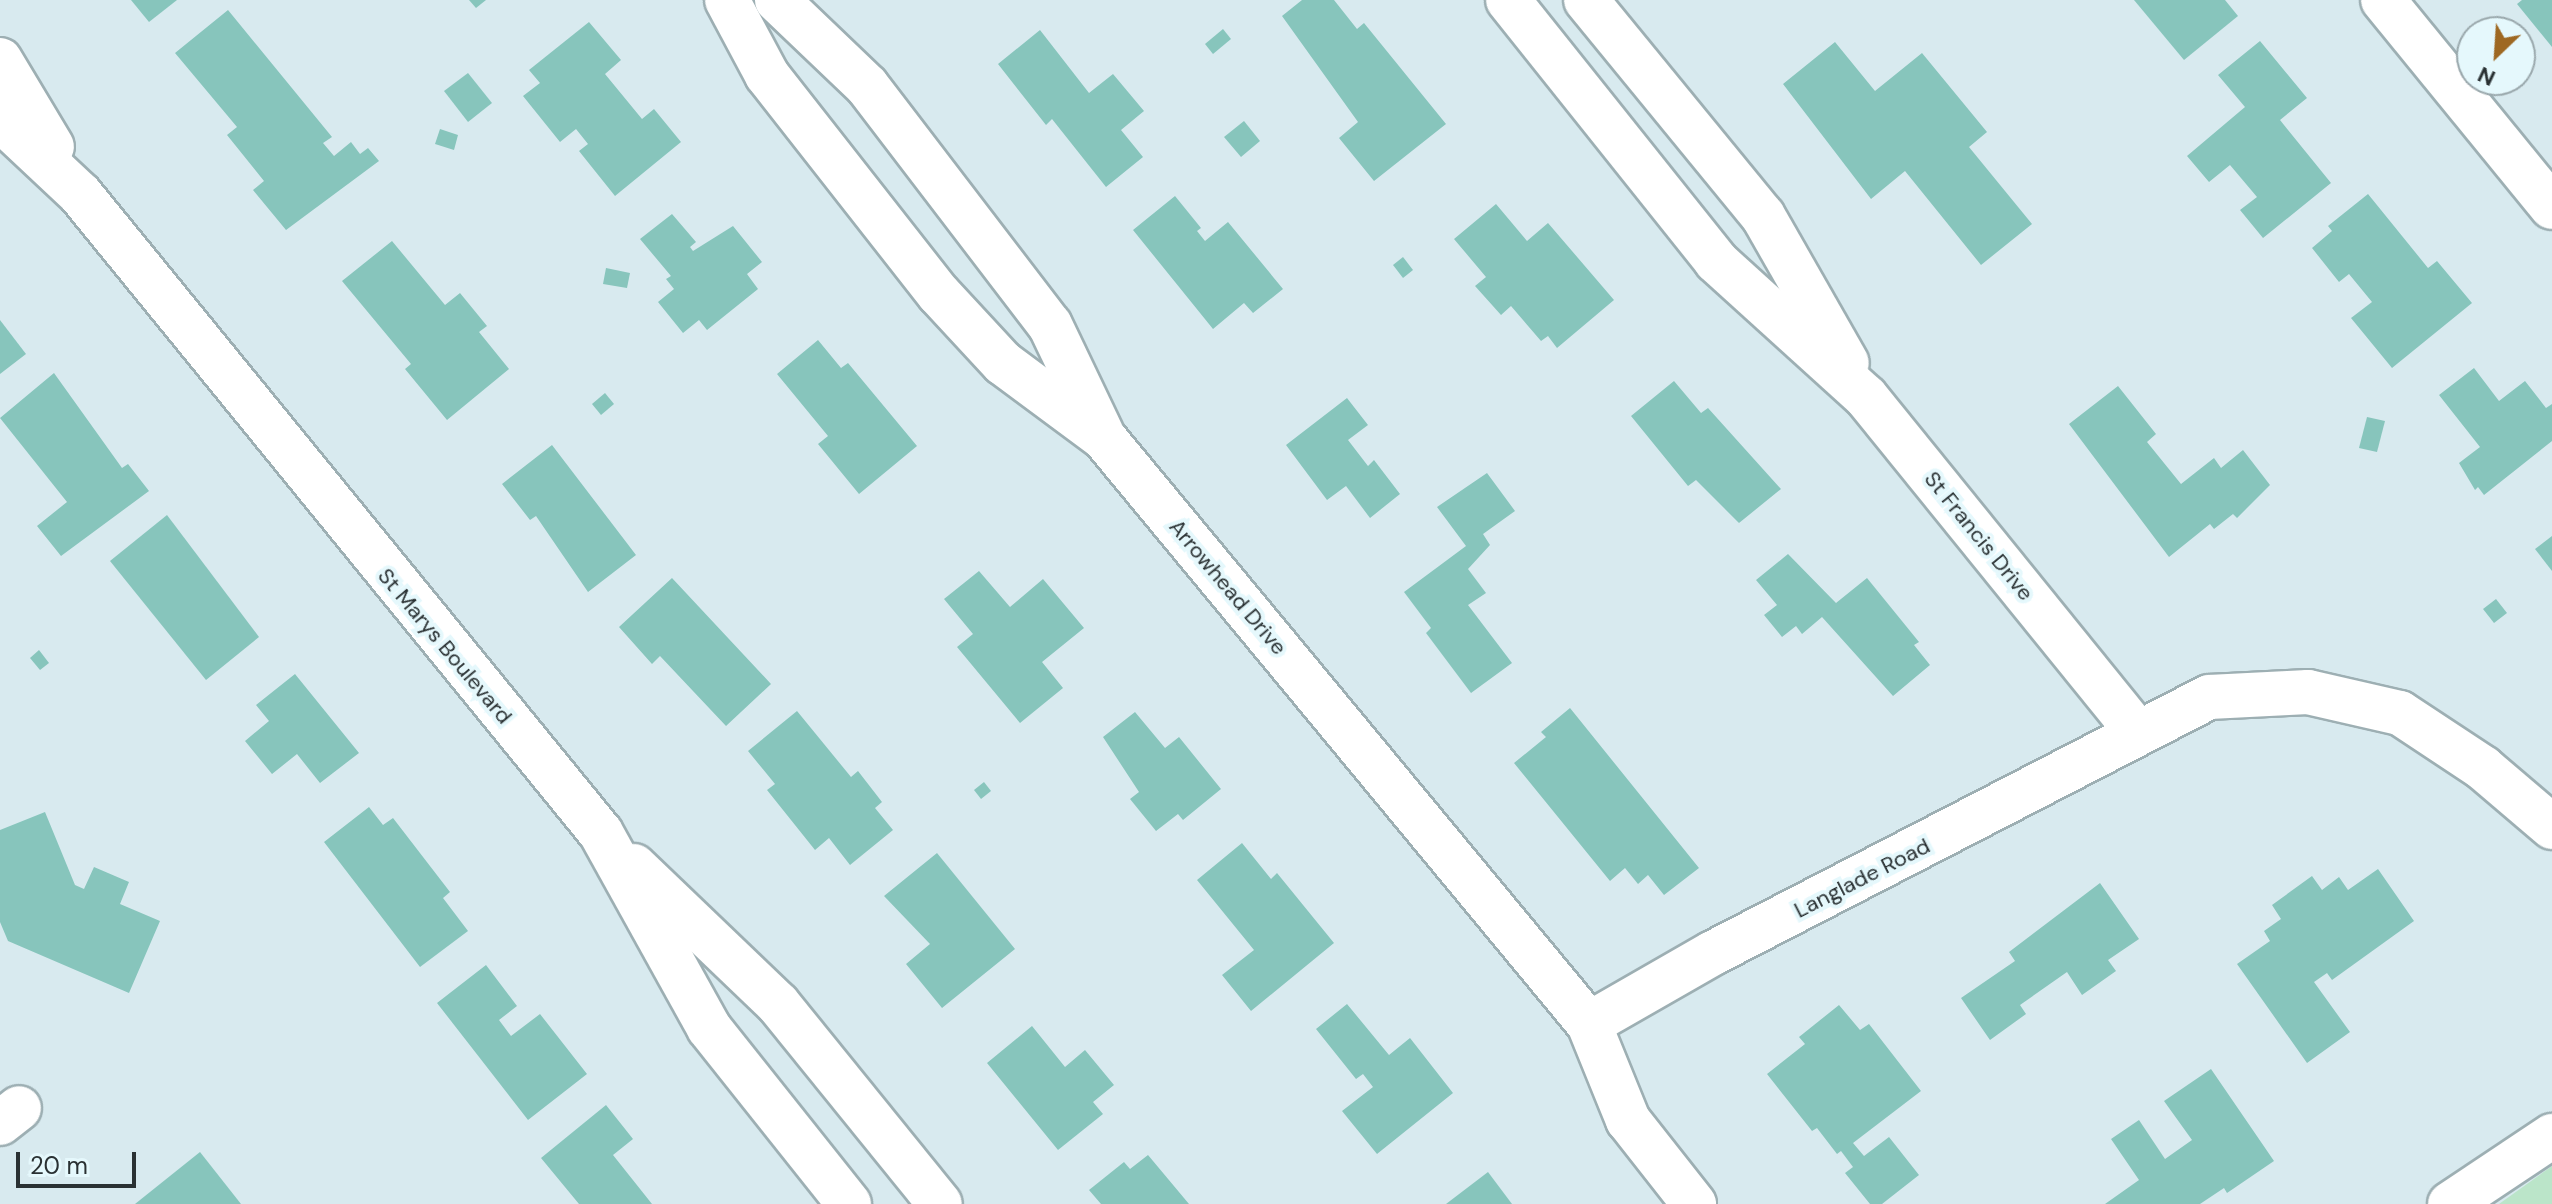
<!DOCTYPE html>
<style>
body{margin:0}
#map{position:relative;width:2552px;height:1204px;overflow:hidden;background:#d8eaef;font-family:"DM Sans",sans-serif}
div>[style]{position:absolute}
.green>*{inset:0;background:#bbe5c9}
.building>*{inset:0;background:#87c5bc}
.roads{filter:drop-shadow(2px 0 #9dafb3) drop-shadow(-2px 0 #9dafb3) drop-shadow(0 2px #9dafb3) drop-shadow(0 -2px #9dafb3)}
.minor>*{height:44px;margin:-22px;padding:0 22px;transform-origin:22px;border-radius:22px;background:#fff}
span{translate:-50% -50%;white-space:nowrap;text-align:center;line-height:1.15;-webkit-text-stroke:8px #e5f8fc;paint-order:stroke}
.street-label{font-size:22px;color:#2a3133}
.north{position:absolute;left:2456px;top:16px;width:80px;height:80px;box-sizing:border-box;background:#e5f8fc;border:2px solid #9aa8ac;border-radius:50%;rotate:205deg;font-size:22px;font-weight:700;line-height:32px;text-align:center;color:#2a3133}
.north::after{content:'';display:block;margin:auto;width:28px;height:36px;background:#9e6822;clip-path:polygon(50% 0,100% 100%,50% 72%,0 100%)}
.scale{position:absolute;left:16px;top:1152px;width:120px;height:36px;box-sizing:border-box;border:4px solid #2a3133;border-top:0;padding-left:10px;font-size:24px;line-height:28px;white-space:nowrap;color:#2a3133;-webkit-text-stroke:6px #e5f8fc;paint-order:stroke}
</style>
<div id="map">
<div class="green">
<i style="clip-path:polygon(2552px 1166px,2552px 1204px,2499px 1204px)"></i>
</div>
<div class="building">
<i style="clip-path:polygon(131px 0,177px 0,149px 22px)"></i>
<i style="clip-path:polygon(469px 0,486px 0,476px 8px)"></i>
<i style="clip-path:polygon(1302px 0,1334px 0,1357px 29px,1364px 23px,1446px 124px,1374px 181px,1339px 138px,1358px 122px,1282px 16px)"></i>
<i style="clip-path:polygon(2134px 0,2225px 0,2238px 16px,2184px 60px)"></i>
<i style="clip-path:polygon(2522px 0,2552px 0,2552px 47px,2517px 4px)"></i>
<i style="clip-path:polygon(228px 10px,332px 137px,323px 143px,334px 156px,351px 142px,360px 154px,368px 148px,379px 161px,286px 230px,253px 190px,264px 181px,227px 135px,237px 127px,175px 53px)"></i>
<i style="clip-path:polygon(589px 22px,621px 60px,605px 74px,642px 119px,654px 109px,681px 142px,615px 196px,579px 151px,588px 144px,576px 129px,560px 142px,523px 96px,540px 83px,529px 70px)"></i>
<i style="clip-path:polygon(1223px 29px,1231px 39px,1213px 54px,1205px 44px)"></i>
<i style="clip-path:polygon(1040px 30px,1089px 93px,1113px 74px,1144px 111px,1121px 130px,1143px 157px,1106px 187px,1052px 119px,1046px 125px,998px 64px)"></i>
<i style="clip-path:polygon(2260px 41px,2307px 98px,2280px 120px,2331px 183px,2263px 238px,2240px 210px,2257px 197px,2230px 165px,2209px 182px,2187px 156px,2245px 107px,2218px 75px)"></i>
<i style="clip-path:polygon(1835px 42px,1875px 91px,1922px 53px,1987px 132px,1969px 147px,2032px 224px,1981px 265px,1905px 171px,1871px 199px,1783px 84px)"></i>
<i style="clip-path:polygon(468px 73px,492px 103px,468px 122px,444px 91px)"></i>
<i style="clip-path:polygon(1244px 121px,1260px 141px,1241px 157px,1224px 137px)"></i>
<i style="clip-path:polygon(440px 129px,458px 135px,454px 150px,435px 144px)"></i>
<i style="clip-path:polygon(2368px 194px,2428px 268px,2437px 261px,2472px 303px,2392px 368px,2351px 318px,2372px 302px,2349px 274px,2339px 282px,2312px 248px,2332px 231px,2328px 226px)"></i>
<i style="clip-path:polygon(1175px 196px,1201px 228px,1197px 231px,1205px 241px,1228px 222px,1283px 289px,1253px 313px,1244px 303px,1213px 329px,1133px 230px)"></i>
<i style="clip-path:polygon(1496px 204px,1527px 241px,1548px 223px,1614px 300px,1557px 348px,1548px 336px,1541px 341px,1511px 306px,1501px 315px,1475px 286px,1486px 277px,1454px 239px)"></i>
<i style="clip-path:polygon(672px 214px,696px 242px,690px 247px,693px 251px,733px 226px,762px 262px,747px 274px,758px 289px,707px 330px,699px 320px,683px 333px,658px 302px,674px 289px,666px 279px,671px 276px,640px 239px)"></i>
<i style="clip-path:polygon(392px 241px,445px 305px,460px 293px,487px 326px,479px 332px,509px 369px,447px 420px,405px 369px,411px 364px,342px 281px)"></i>
<i style="clip-path:polygon(1403px 257px,1413px 270px,1403px 278px,1393px 265px)"></i>
<i style="clip-path:polygon(606px 268px,630px 273px,627px 288px,603px 284px)"></i>
<i style="clip-path:polygon(0 320px,26px 354px,0 374px)"></i>
<i style="clip-path:polygon(818px 340px,841px 368px,848px 363px,917px 446px,859px 494px,818px 444px,828px 436px,777px 374px)"></i>
<i style="clip-path:polygon(2474px 368px,2499px 401px,2525px 381px,2546px 408px,2552px 404px,2552px 441px,2484px 495px,2478px 487px,2475px 490px,2459px 463px,2480px 447px,2439px 395px)"></i>
<i style="clip-path:polygon(54px 373px,122px 468px,128px 464px,149px 491px,61px 556px,37px 526px,67px 502px,0 418px)"></i>
<i style="clip-path:polygon(1674px 381px,1701px 413px,1708px 408px,1781px 489px,1739px 523px,1696px 480px,1688px 486px,1631px 416px)"></i>
<i style="clip-path:polygon(2118px 386px,2156px 434px,2147px 442px,2181px 484px,2214px 458px,2221px 468px,2243px 450px,2270px 485px,2237px 518px,2233px 514px,2214px 529px,2210px 524px,2169px 557px,2069px 424px)"></i>
<i style="clip-path:polygon(605px 393px,614px 404px,601px 415px,592px 404px)"></i>
<i style="clip-path:polygon(1347px 398px,1368px 425px,1348px 440px,1368px 466px,1374px 460px,1400px 494px,1370px 518px,1346px 486px,1327px 500px,1286px 445px)"></i>
<i style="clip-path:polygon(2367px 417px,2385px 421px,2377px 452px,2359px 448px)"></i>
<i style="clip-path:polygon(552px 445px,636px 555px,588px 592px,536px 516px,530px 520px,502px 484px)"></i>
<i style="clip-path:polygon(1487px 473px,1515px 511px,1483px 534px,1490px 545px,1468px 569px,1486px 593px,1468px 605px,1512px 663px,1471px 693px,1426px 633px,1431px 628px,1404px 592px,1466px 546px,1437px 507px)"></i>
<i style="clip-path:polygon(167px 515px,259px 637px,206px 680px,110px 561px)"></i>
<i style="clip-path:polygon(2552px 536px,2552px 571px,2535px 549px)"></i>
<i style="clip-path:polygon(1788px 554px,1836px 603px,1867px 578px,1919px 642px,1914px 645px,1930px 665px,1893px 696px,1822px 617px,1802px 634px,1796px 626px,1782px 637px,1764px 615px,1777px 605px,1756px 580px)"></i>
<i style="clip-path:polygon(979px 571px,1010px 607px,1043px 579px,1084px 628px,1042px 662px,1063px 688px,1020px 723px,957px 647px,973px 634px,944px 599px)"></i>
<i style="clip-path:polygon(672px 578px,771px 684px,726px 726px,660px 656px,652px 664px,619px 627px)"></i>
<i style="clip-path:polygon(2496px 599px,2507px 613px,2494px 623px,2483px 609px)"></i>
<i style="clip-path:polygon(39px 650px,49px 663px,40px 670px,30px 658px)"></i>
<i style="clip-path:polygon(295px 674px,359px 753px,320px 783px,297px 754px,272px 774px,245px 741px,269px 721px,256px 705px)"></i>
<i style="clip-path:polygon(1570px 708px,1699px 868px,1664px 895px,1648px 875px,1638px 884px,1625px 868px,1610px 881px,1514px 763px,1546px 737px,1541px 732px)"></i>
<i style="clip-path:polygon(797px 711px,851px 777px,858px 771px,882px 802px,875px 808px,893px 830px,850px 865px,829px 838px,815px 850px,767px 790px,775px 784px,748px 751px)"></i>
<i style="clip-path:polygon(1135px 712px,1165px 748px,1179px 737px,1221px 789px,1183px 820px,1178px 814px,1156px 831px,1130px 799px,1139px 792px,1103px 737px)"></i>
<i style="clip-path:polygon(984px 782px,991px 791px,981px 799px,974px 790px)"></i>
<i style="clip-path:polygon(369px 807px,383px 825px,393px 818px,450px 892px,443px 898px,468px 931px,420px 967px,324px 842px)"></i>
<i style="clip-path:polygon(45px 812px,75px 885px,84px 889px,94px 867px,129px 882px,120px 904px,160px 921px,129px 993px,8px 941px,0 922px,0 830px)"></i>
<i style="clip-path:polygon(1242px 843px,1271px 879px,1277px 873px,1334px 943px,1251px 1011px,1222px 975px,1254px 950px,1197px 880px)"></i>
<i style="clip-path:polygon(937px 853px,1015px 949px,942px 1008px,906px 964px,930px 944px,884px 896px)"></i>
<i style="clip-path:polygon(2378px 869px,2414px 921px,2332px 980px,2327px 973px,2314px 982px,2350px 1032px,2307px 1063px,2237px 964px,2270px 941px,2264px 931px,2281px 919px,2272px 905px,2312px 876px,2322px 890px,2339px 877px,2348px 890px)"></i>
<i style="clip-path:polygon(2100px 883px,2139px 939px,2108px 960px,2116px 971px,2082px 995px,2067px 972px,2020px 1005px,2026px 1014px,1990px 1040px,1961px 998px,2015px 961px,2009px 952px)"></i>
<i style="clip-path:polygon(486px 965px,517px 1006px,499px 1020px,511px 1036px,540px 1014px,587px 1074px,528px 1120px,437px 1003px)"></i>
<i style="clip-path:polygon(1347px 1004px,1389px 1055px,1410px 1038px,1453px 1093px,1377px 1154px,1342px 1111px,1373px 1087px,1363px 1074px,1356px 1079px,1316px 1029px)"></i>
<i style="clip-path:polygon(1839px 1005px,1860px 1030px,1869px 1024px,1921px 1091px,1853px 1143px,1864px 1156px,1889px 1137px,1919px 1175px,1882px 1204px,1870px 1204px,1845px 1173px,1853px 1167px,1841px 1151px,1837px 1154px,1817px 1128px,1812px 1131px,1767px 1074px,1805px 1044px,1799px 1037px)"></i>
<i style="clip-path:polygon(1032px 1026px,1065px 1067px,1085px 1050px,1114px 1085px,1093px 1102px,1103px 1114px,1058px 1150px,987px 1063px)"></i>
<i style="clip-path:polygon(2211px 1069px,2274px 1161px,2227px 1193px,2224px 1188px,2200px 1204px,2105px 1204px,2139px 1180px,2111px 1139px,2139px 1120px,2165px 1159px,2192px 1140px,2164px 1101px)"></i>
<i style="clip-path:polygon(606px 1105px,633px 1139px,613px 1155px,652px 1204px,579px 1204px,541px 1158px)"></i>
<i style="clip-path:polygon(200px 1152px,241px 1204px,135px 1204px)"></i>
<i style="clip-path:polygon(1148px 1155px,1189px 1204px,1101px 1204px,1089px 1190px,1124px 1162px,1130px 1169px)"></i>
<i style="clip-path:polygon(1488px 1172px,1512px 1204px,1446px 1204px)"></i>
</div>
<div class="roads">
<div class="minor">
<i style="left:727px;top:0;width:85px;rotate:61.9deg"></i>
<i style="left:767px;top:75px;width:278px;rotate:51.9deg"></i>
<i style="left:939px;top:294px;width:94px;rotate:47.2deg"></i>
<i style="left:1003px;top:363px;width:126px;rotate:36.6deg"></i>
<i style="left:1104px;top:438px;width:761px;rotate:50.39deg"></i>
<i style="left:1589px;top:1024px;width:104px;rotate:67.9deg"></i>
<i style="left:1628px;top:1120px;width:107px;rotate:51.8deg"></i>
<i style="left:777px;top:0;width:124px;rotate:43.7deg"></i>
<i style="left:867px;top:86px;width:301px;rotate:52.6deg"></i>
<i style="left:1050px;top:325px;width:119px;rotate:64.5deg"></i>
<i style="left:1508px;top:0;width:334px;rotate:51.4deg"></i>
<i style="left:1716px;top:261px;width:202px;rotate:42.2deg"></i>
<i style="left:1866px;top:397px;width:429px;rotate:51deg"></i>
<i style="left:1586px;top:0;width:279px;rotate:50.7deg"></i>
<i style="left:1763px;top:216px;width:169px;rotate:60.3deg"></i>
<i style="left:2383px;top:0;width:267px;rotate:50.8deg"></i>
<i style="left:0;top:60px;width:101px;rotate:59.1deg"></i>
<i style="left:0;top:119px;width:110px;rotate:43.2deg"></i>
<i style="left:80px;top:194px;width:824px;rotate:50.81deg"></i>
<i style="left:601px;top:833px;width:223px;rotate:61deg"></i>
<i style="left:709px;top:1028px;width:225px;rotate:51.5deg"></i>
<i style="left:634px;top:866px;width:199px;rotate:43.8deg"></i>
<i style="left:778px;top:1004px;width:257px;rotate:51deg"></i>
<i style="left:1589px;top:1024px;width:143px;rotate:-29.8deg"></i>
<i style="left:1713px;top:953px;width:558px;rotate:-27.3deg"></i>
<i style="left:2209px;top:697px;width:99px;rotate:-2.9deg"></i>
<i style="left:2308px;top:692px;width:94px;rotate:12.9deg"></i>
<i style="left:2400px;top:713px;width:100px;rotate:33.5deg"></i>
<i style="left:2483px;top:768px;width:91px;rotate:40.5deg"></i>
<i style="left:0;top:1123px;width:24px;rotate:-38deg"></i>
<i style="left:2450px;top:1204px;width:123px;rotate:-33.7deg"></i>
</div>
</div>
<div class="street-label">
<span style="left:1979px;top:536px;rotate:51deg">St Francis Drive</span>
<span style="left:1228px;top:587px;rotate:50deg">Arrowhead Drive</span>
<span style="left:445px;top:646px;rotate:50deg">St Marys Boulevard</span>
<span style="left:1862px;top:878px;rotate:-27deg">Langlade Road</span>
</div>
<div class="north">N</div>
<div class="scale">20 m</div>
</div>
